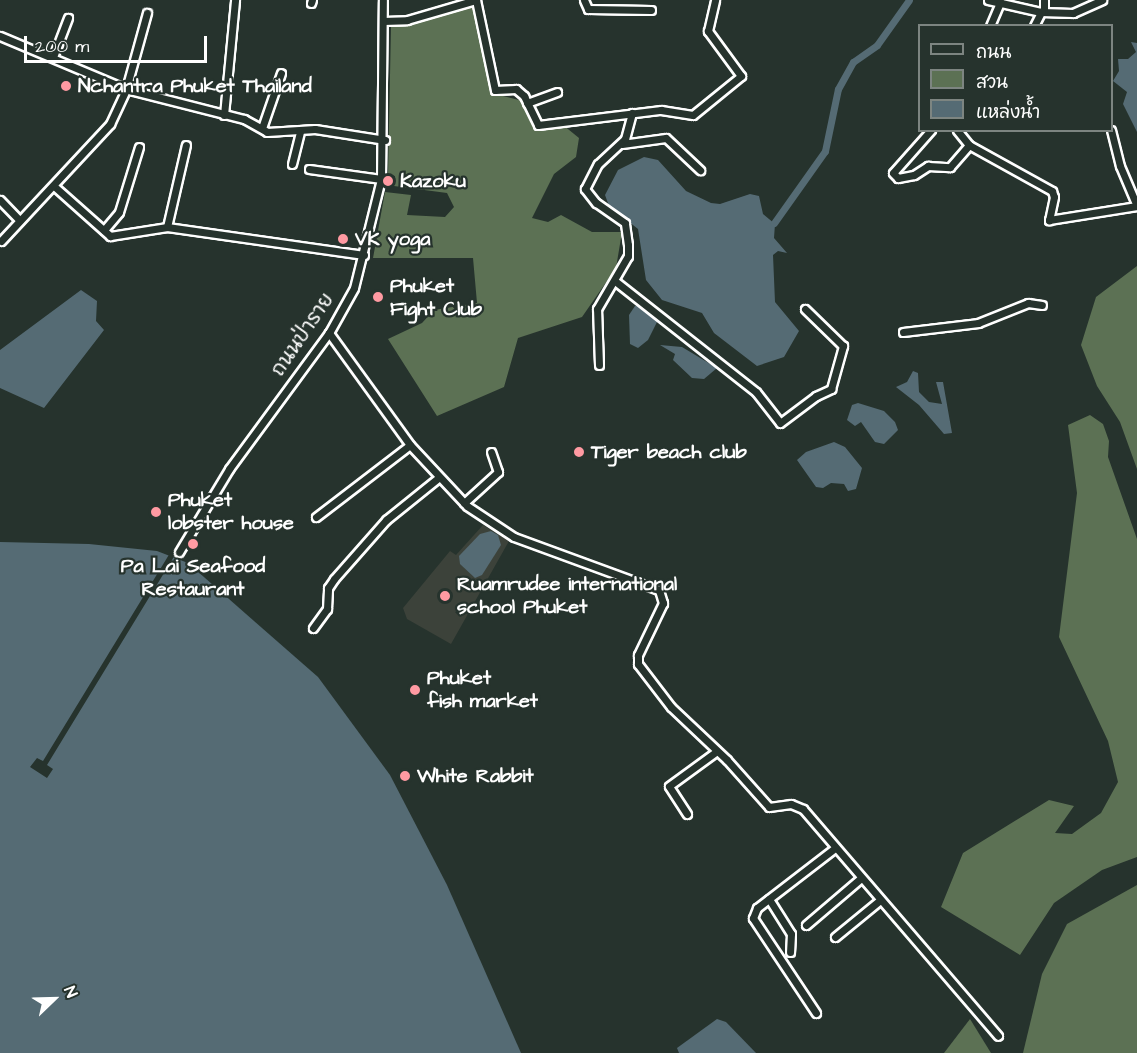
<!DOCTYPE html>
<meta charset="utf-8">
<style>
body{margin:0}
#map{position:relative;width:1137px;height:1053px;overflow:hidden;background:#26332d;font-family:"Architects Daughter","Playpen Sans Thai",sans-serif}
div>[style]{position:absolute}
.built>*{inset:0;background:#3c423a}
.green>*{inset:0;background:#5c7154}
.water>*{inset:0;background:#556b74}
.pier>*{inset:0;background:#26332d}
.canal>*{height:7px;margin:-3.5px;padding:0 3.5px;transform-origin:3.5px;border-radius:3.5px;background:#556b74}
.roads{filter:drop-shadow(2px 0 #fff) drop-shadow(-2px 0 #fff) drop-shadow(0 2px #fff) drop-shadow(0 -2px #fff)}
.street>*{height:7px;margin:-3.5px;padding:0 3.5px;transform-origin:3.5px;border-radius:3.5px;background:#26332d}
.dots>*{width:16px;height:16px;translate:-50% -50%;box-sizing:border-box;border:3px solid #26332d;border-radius:50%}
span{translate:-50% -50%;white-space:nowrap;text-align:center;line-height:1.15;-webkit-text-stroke:4.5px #26332d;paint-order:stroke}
.poi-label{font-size:20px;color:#fff;font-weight:700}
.left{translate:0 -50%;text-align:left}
.street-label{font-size:20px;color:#fff}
.legend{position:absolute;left:918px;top:24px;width:195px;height:108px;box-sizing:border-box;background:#26332d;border:2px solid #7d8581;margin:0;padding:8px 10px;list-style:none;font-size:18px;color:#fff}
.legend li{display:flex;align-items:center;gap:12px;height:30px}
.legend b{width:30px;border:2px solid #7d8581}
.north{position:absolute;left:24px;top:969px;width:60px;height:60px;-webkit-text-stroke:4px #26332d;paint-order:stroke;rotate:67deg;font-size:16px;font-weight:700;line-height:24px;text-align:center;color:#fff}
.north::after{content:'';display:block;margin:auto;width:21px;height:27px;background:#fff;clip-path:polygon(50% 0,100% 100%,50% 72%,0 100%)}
.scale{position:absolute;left:24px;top:36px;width:183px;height:27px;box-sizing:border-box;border:3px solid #fff;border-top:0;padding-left:8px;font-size:18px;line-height:21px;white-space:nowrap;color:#fff;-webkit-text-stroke:4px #26332d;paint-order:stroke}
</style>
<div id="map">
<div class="built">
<i style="clip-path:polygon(483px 525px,509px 541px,451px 644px,407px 619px,403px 608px,450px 551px,456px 555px)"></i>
</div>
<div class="green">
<i style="clip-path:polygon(474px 4px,491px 93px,523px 101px,537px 129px,563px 125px,579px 138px,576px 157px,554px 174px,532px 218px,548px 222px,561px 215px,592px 232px,622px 232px,616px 268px,582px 317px,518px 338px,504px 387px,437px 416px,388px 339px,422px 323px,434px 310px,477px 303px,473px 258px,373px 258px,385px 192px,411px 195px,407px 215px,445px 217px,454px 207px,447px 193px,394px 186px,395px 176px,388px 175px,391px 26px)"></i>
<i style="clip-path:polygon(1137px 266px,1137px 469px,1120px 422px,1097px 386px,1081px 345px,1096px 297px)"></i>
<i style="clip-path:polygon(1090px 415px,1103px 424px,1109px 441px,1108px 457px,1137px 539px,1137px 857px,1102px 870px,1054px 903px,1020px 955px,941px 907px,963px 853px,1049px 800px,1074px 806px,1055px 833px,1072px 834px,1101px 813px,1118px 782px,1108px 741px,1059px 637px,1077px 493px,1068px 425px)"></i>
<i style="clip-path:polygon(1137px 885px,1137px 1053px,1023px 1053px,1042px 974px,1067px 924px)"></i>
<i style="clip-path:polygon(970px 1019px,991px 1053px,944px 1053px)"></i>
</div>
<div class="water">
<i style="clip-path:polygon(1131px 42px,1137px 43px,1137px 132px,1123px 104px,1127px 92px,1113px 81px,1119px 71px,1118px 59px,1128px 59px,1136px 52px)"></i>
<i style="clip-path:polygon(644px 157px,658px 160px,686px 191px,711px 203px,720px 204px,750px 194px,759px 196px,763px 214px,775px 224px,774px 238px,787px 253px,778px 251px,773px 255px,775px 302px,799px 331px,784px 357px,757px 366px,714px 333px,702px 313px,662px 300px,646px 280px,638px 229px,609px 206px,605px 195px,618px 170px)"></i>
<i style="clip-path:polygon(81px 290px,97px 301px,96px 321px,104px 330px,44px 408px,0 388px,0 350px)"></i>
<i style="clip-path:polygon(641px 304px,658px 320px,648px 340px,638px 348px,630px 344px,629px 315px,635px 306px)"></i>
<i style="clip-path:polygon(660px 345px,682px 347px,717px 368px,704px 379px,692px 378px,673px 360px,675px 354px)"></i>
<i style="clip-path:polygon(913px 371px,918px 373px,919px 392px,929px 402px,942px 404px,936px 382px,943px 382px,952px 433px,944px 434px,919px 405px,896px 387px,907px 382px)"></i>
<i style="clip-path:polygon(858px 403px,884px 411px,895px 422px,898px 430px,884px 444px,875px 442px,861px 422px,855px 426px,847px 420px,852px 405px)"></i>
<i style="clip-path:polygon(834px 442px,845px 447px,862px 468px,856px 489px,848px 491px,844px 484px,831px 483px,823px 488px,816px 487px,797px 460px,806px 452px)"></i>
<i style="clip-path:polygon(491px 531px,498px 535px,501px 545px,482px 575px,475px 578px,460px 564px,459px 556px,480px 534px)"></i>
<i style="clip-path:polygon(0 542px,89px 544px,157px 551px,188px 563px,318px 677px,390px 775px,447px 885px,521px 1053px,0 1053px)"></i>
<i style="clip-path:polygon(717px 1019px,726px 1022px,756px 1053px,679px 1053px,677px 1048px)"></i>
</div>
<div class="pier">
<i style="clip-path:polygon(170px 553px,175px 555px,47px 765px,53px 769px,47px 778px,30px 767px,37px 758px,43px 761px)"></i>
</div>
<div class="canal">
<i style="left:774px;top:223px;width:88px;rotate:-54.7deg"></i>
<i style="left:825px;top:151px;width:63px;rotate:-78.2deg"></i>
<i style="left:838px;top:89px;width:31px;rotate:-61deg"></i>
<i style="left:853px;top:62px;width:29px;rotate:-35deg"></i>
<i style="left:877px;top:45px;width:55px;rotate:-54.6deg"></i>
</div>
<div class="roads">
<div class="street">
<i style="left:476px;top:0;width:92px;rotate:78.1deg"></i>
<i style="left:495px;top:90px;width:21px;rotate:-3deg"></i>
<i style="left:516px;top:89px;width:11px;rotate:41deg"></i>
<i style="left:524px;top:96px;width:32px;rotate:64deg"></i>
<i style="left:538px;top:125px;width:124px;rotate:-7deg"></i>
<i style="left:661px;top:110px;width:32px;rotate:9deg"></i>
<i style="left:693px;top:115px;width:62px;rotate:-39.1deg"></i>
<i style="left:741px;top:76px;width:56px;rotate:-126.3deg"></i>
<i style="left:708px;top:31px;width:32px;rotate:-77deg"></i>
<i style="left:584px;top:0;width:10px;rotate:66deg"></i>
<i style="left:588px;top:9px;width:63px;rotate:0.9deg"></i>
<i style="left:988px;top:0;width:54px;rotate:12.8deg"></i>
<i style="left:1041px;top:12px;width:32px;rotate:2deg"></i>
<i style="left:1073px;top:13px;width:32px;rotate:-24deg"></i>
<i style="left:311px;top:3px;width:3px;rotate:-72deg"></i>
<i style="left:1044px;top:12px;width:12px;rotate:-90deg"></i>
<i style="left:383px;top:21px;width:24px;rotate:-2deg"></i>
<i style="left:407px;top:20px;width:72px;rotate:-16.2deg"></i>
<i style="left:990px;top:26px;width:26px;rotate:-67deg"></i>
<i style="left:1034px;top:26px;width:16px;rotate:-63deg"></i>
<i style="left:0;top:36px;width:137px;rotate:22.8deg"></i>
<i style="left:126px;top:89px;width:122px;rotate:14.3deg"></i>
<i style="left:244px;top:119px;width:26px;rotate:29deg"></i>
<i style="left:267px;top:132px;width:48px;rotate:-3.6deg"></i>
<i style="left:315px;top:129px;width:71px;rotate:8.9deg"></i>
<i style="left:53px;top:57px;width:42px;rotate:-69deg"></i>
<i style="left:527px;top:103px;width:32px;rotate:-20deg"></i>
<i style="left:224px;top:115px;width:116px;rotate:-84.5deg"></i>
<i style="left:262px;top:128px;width:58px;rotate:-70.9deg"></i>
<i style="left:931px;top:130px;width:57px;rotate:131.5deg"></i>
<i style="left:893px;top:173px;width:7px;rotate:45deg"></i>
<i style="left:898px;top:178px;width:16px;rotate:-11deg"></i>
<i style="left:914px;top:175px;width:17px;rotate:-33deg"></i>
<i style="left:928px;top:166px;width:22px;rotate:3deg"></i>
<i style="left:950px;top:167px;width:29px;rotate:-49deg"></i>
<i style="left:969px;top:145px;width:19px;rotate:-129deg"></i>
<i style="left:1111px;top:130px;width:37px;rotate:76deg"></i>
<i style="left:1120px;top:166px;width:43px;rotate:67deg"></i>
<i style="left:622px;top:144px;width:44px;rotate:-7.8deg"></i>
<i style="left:666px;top:138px;width:47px;rotate:43.3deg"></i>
<i style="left:969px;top:145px;width:95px;rotate:29deg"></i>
<i style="left:1052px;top:191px;width:6px;rotate:72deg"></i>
<i style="left:1054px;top:197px;width:24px;rotate:102deg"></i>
<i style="left:1049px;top:220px;width:89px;rotate:-9deg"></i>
<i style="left:292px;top:164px;width:33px;rotate:-76deg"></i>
<i style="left:309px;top:169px;width:73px;rotate:7.9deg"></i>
<i style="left:55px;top:187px;width:74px;rotate:41.7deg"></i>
<i style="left:110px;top:236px;width:58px;rotate:-9deg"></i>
<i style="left:167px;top:227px;width:199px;rotate:8.1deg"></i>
<i style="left:0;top:200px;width:28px;rotate:46deg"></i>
<i style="left:167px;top:227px;width:84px;rotate:-77deg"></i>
<i style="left:104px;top:230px;width:23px;rotate:-50deg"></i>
<i style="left:119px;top:212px;width:68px;rotate:-72.9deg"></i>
<i style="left:1px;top:241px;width:160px;rotate:-47deg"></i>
<i style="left:110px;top:124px;width:38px;rotate:-65deg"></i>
<i style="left:126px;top:89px;width:79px;rotate:-74.6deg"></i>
<i style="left:615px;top:281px;width:179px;rotate:38.2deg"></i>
<i style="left:756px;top:392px;width:39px;rotate:52deg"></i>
<i style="left:780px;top:423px;width:45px;rotate:-36.9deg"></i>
<i style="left:816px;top:396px;width:17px;rotate:-25deg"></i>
<i style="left:831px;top:389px;width:45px;rotate:-74.4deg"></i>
<i style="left:843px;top:346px;width:53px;rotate:-135.8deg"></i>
<i style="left:903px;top:332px;width:76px;rotate:-6.8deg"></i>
<i style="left:978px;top:323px;width:54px;rotate:-21.8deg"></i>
<i style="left:1028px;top:303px;width:14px;rotate:8deg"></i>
<i style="left:329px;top:333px;width:138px;rotate:54.1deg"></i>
<i style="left:410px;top:445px;width:83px;rotate:46.9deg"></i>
<i style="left:467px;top:506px;width:56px;rotate:33.4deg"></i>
<i style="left:514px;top:537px;width:154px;rotate:20.1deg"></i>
<i style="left:659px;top:590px;width:14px;rotate:73deg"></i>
<i style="left:663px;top:603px;width:58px;rotate:115.7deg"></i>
<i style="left:638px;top:655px;width:9px;rotate:90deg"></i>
<i style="left:638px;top:664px;width:54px;rotate:52.5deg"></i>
<i style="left:671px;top:707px;width:77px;rotate:43.4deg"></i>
<i style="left:727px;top:760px;width:63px;rotate:48.2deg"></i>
<i style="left:769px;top:807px;width:22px;rotate:-8deg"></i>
<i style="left:791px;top:804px;width:13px;rotate:23deg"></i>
<i style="left:803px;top:809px;width:299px;rotate:49.3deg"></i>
<i style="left:599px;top:365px;width:56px;rotate:-92deg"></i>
<i style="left:597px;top:309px;width:61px;rotate:-59.7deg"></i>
<i style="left:628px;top:256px;width:11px;rotate:-90deg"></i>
<i style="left:628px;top:245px;width:22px;rotate:-98deg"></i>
<i style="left:625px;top:223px;width:35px;rotate:-145deg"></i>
<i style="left:596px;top:203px;width:18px;rotate:-128deg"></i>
<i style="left:585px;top:189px;width:28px;rotate:-63deg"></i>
<i style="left:598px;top:164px;width:37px;rotate:-43deg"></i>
<i style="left:625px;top:139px;width:27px;rotate:-75deg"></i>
<i style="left:464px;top:503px;width:46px;rotate:-42.4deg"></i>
<i style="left:498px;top:472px;width:21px;rotate:-109deg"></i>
<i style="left:316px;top:517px;width:118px;rotate:-37.5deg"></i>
<i style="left:179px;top:552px;width:97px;rotate:-58.9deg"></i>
<i style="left:229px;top:469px;width:169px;rotate:-53.7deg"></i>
<i style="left:329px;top:333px;width:51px;rotate:-60.9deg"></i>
<i style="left:354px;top:288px;width:112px;rotate:-76.1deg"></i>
<i style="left:381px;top:179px;width:179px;rotate:-89.4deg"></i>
<i style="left:313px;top:628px;width:24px;rotate:-54deg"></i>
<i style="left:327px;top:609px;width:21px;rotate:-87deg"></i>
<i style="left:328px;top:588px;width:11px;rotate:-56deg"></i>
<i style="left:334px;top:579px;width:79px;rotate:-48.6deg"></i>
<i style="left:386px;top:520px;width:67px;rotate:-38.9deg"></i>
<i style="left:687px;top:814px;width:33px;rotate:-123deg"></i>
<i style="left:669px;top:786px;width:59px;rotate:-36.1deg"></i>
<i style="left:769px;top:899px;width:41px;rotate:57.8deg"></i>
<i style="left:791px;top:934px;width:18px;rotate:93deg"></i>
<i style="left:806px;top:925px;width:72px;rotate:-40.5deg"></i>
<i style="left:835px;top:937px;width:58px;rotate:-39.4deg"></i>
<i style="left:816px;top:1013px;width:114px;rotate:-123.6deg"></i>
<i style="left:753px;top:918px;width:11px;rotate:-68deg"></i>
<i style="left:757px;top:908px;width:98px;rotate:-37.6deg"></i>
</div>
</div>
<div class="dots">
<i style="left:66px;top:86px;background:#ff9aa2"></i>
<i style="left:388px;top:181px;background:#ff9aa2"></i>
<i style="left:343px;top:239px;background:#ff9aa2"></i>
<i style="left:378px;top:297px;background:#ff9aa2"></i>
<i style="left:579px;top:452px;background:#ff9aa2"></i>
<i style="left:156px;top:512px;background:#ff9aa2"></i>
<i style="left:193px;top:544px;background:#ff9aa2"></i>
<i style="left:445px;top:596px;background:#ff9aa2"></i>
<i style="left:415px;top:690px;background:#ff9aa2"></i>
<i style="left:405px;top:776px;background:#ff9aa2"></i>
</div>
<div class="poi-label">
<span class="left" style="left:78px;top:86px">Nchantra Phuket Thailand</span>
<span class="left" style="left:400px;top:181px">Kazoku</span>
<span class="left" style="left:355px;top:239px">VK yoga</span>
<span class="left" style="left:390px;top:298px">Phuket<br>Fight Club</span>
<span class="left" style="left:591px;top:452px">Tiger beach club</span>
<span class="left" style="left:168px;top:512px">Phuket<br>lobster house</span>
<span style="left:193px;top:578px">Pa Lai Seafood<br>Restaurant</span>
<span class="left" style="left:457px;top:596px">Ruamrudee international<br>school Phuket</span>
<span class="left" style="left:427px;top:690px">Phuket<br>fish market</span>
<span class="left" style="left:417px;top:776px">White Rabbit</span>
</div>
<div class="street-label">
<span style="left:303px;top:335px;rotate:-56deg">ถนนป่าราย</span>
</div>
<ul class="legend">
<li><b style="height:8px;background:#26332d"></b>ถนน</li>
<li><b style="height:16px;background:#5c7154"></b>สวน</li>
<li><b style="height:16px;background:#556b74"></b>แหล่งน้ำ</li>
</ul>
<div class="north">N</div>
<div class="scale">200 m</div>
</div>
